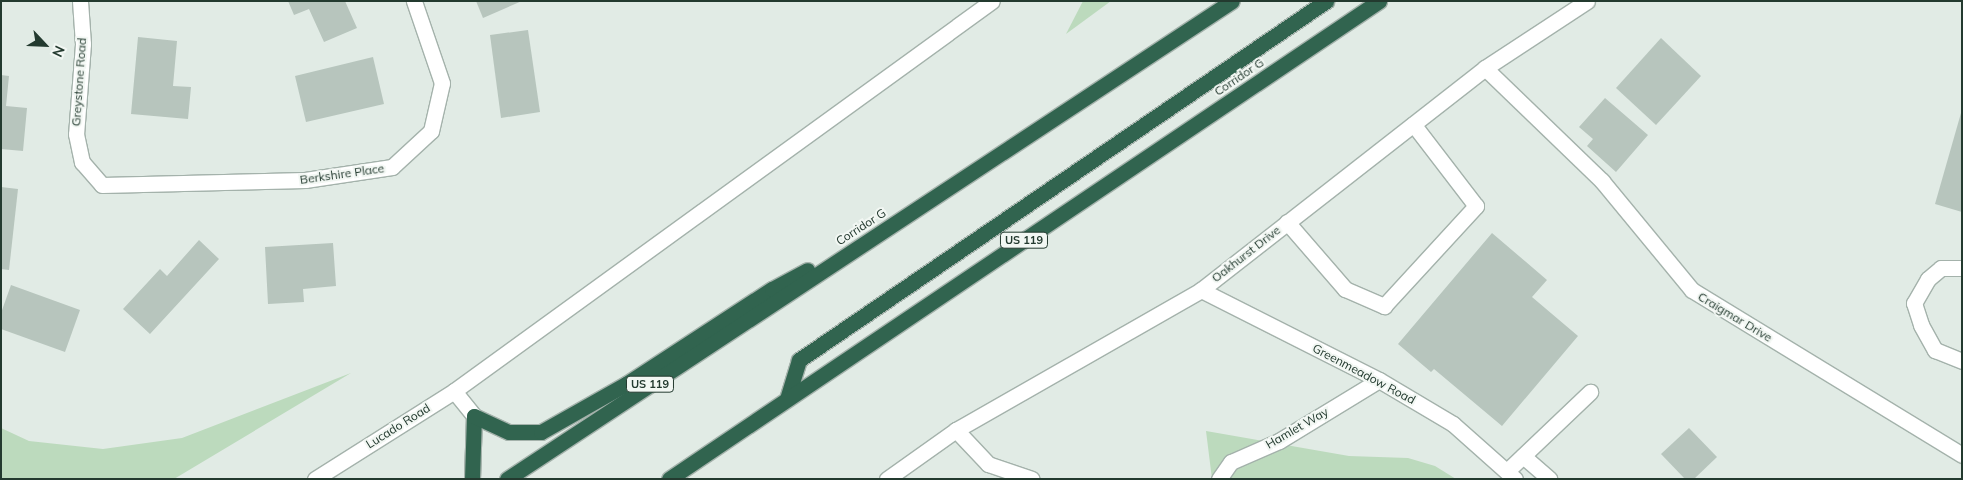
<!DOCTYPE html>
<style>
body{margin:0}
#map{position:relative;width:1963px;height:480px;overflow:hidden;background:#e1ebe5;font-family:Mulish,sans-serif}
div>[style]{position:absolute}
.green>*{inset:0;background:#bcdabd}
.building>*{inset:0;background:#b7c5bd}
.roads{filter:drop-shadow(1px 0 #a4b2ab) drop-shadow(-1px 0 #a4b2ab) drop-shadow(0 1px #a4b2ab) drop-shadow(0 -1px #a4b2ab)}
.lane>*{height:15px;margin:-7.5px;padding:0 7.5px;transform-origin:7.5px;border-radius:7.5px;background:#fff}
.street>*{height:15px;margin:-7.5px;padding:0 7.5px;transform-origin:7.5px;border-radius:7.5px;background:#fff}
.highway>*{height:15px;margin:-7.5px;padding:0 7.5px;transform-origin:7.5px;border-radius:7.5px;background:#31644f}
span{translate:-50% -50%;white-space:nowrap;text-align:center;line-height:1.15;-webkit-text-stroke:4px #f2f7f3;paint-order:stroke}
.shield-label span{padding:1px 4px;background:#f2f7f3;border:1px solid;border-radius:4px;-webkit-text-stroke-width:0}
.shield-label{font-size:11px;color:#233a2f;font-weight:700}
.street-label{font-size:12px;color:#233a2f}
.frame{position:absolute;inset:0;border:2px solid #233a2f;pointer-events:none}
.north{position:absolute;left:20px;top:20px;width:50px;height:50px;-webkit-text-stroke:4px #f2f7f3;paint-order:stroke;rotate:115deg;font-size:14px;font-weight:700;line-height:20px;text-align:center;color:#233a2f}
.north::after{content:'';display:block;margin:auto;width:18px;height:22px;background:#233a2f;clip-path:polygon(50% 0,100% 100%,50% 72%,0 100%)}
</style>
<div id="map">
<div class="green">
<i style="clip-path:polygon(1083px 1px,1111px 1px,1066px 34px)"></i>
<i style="clip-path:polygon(351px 373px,174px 479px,1px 479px,1px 428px,29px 441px,103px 449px,182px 438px)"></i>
<i style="clip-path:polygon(1206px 431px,1349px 456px,1408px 458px,1435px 466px,1456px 479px,1212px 479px)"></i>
</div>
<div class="building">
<i style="clip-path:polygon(288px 1px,345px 1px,357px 28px,324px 42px,309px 9px,294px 15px)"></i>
<i style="clip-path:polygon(476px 1px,522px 1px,483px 18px)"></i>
<i style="clip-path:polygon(528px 30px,540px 112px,501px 118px,490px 35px)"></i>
<i style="clip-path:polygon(138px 37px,177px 41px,173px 86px,191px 87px,188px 119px,131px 114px)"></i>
<i style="clip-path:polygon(1661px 38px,1701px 76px,1656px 125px,1616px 88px)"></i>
<i style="clip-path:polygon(373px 57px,384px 104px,306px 122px,295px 76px)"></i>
<i style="clip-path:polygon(1px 75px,9px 76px,6px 106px,27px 108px,23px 151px,1px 149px)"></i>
<i style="clip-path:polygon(1605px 98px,1648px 135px,1616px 172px,1587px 146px,1593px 139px,1579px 127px)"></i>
<i style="clip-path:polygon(1961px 113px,1962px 113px,1962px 212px,1935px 204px)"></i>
<i style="clip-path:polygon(1px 187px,18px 189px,9px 270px,1px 269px)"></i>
<i style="clip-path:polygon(1492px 233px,1547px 280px,1532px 297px,1578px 336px,1502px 426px,1434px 369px,1431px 372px,1398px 344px)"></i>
<i style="clip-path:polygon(199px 240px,219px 259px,150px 334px,123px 309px,160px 269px,167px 276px)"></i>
<i style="clip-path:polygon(333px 243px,336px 286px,303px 289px,304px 302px,268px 304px,265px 247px)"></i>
<i style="clip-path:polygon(11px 285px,80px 310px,65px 352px,1px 329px,1px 313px)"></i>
<i style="clip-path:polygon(1689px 428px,1717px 457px,1694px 479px,1685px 479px,1661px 454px)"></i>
</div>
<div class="roads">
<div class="lane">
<i style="left:1287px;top:222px;width:89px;rotate:49.1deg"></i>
<i style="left:1345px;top:289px;width:43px;rotate:23.6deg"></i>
<i style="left:1384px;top:306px;width:136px;rotate:-47.4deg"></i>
<i style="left:1476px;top:206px;width:103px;rotate:-127.5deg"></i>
<i style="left:1962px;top:268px;width:21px;rotate:180deg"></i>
<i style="left:1941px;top:268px;width:17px;rotate:140deg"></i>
<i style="left:1928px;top:279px;width:28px;rotate:120deg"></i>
<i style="left:1914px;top:303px;width:23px;rotate:72deg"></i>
<i style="left:1921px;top:325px;width:29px;rotate:61deg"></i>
<i style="left:1935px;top:350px;width:29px;rotate:22deg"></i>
<i style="left:1523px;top:456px;width:35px;rotate:41deg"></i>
<i style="left:1507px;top:471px;width:115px;rotate:-43.6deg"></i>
</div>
<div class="street">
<i style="left:80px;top:1px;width:43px;rotate:86deg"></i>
<i style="left:83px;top:44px;width:90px;rotate:94.4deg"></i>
<i style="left:76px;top:134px;width:29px;rotate:78deg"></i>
<i style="left:82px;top:162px;width:30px;rotate:49deg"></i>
<i style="left:102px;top:185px;width:203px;rotate:-1.4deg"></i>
<i style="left:305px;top:180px;width:88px;rotate:-8.5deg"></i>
<i style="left:392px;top:167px;width:53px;rotate:-42.7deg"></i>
<i style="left:431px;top:131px;width:49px;rotate:-77.1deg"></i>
<i style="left:442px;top:83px;width:87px;rotate:-108.9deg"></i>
<i style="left:1485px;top:68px;width:163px;rotate:44deg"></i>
<i style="left:1602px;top:181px;width:141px;rotate:50.5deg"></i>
<i style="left:1692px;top:290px;width:316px;rotate:31.4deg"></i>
<i style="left:1201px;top:290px;width:199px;rotate:26.8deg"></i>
<i style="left:1379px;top:380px;width:86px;rotate:30.7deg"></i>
<i style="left:1453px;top:424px;width:83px;rotate:41.6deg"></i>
<i style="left:454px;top:391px;width:664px;rotate:-35.94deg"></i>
<i style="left:956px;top:430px;width:47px;rotate:46.7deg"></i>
<i style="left:988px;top:464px;width:46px;rotate:18.8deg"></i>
<i style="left:315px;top:479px;width:165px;rotate:-32.3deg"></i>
<i style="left:454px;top:391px;width:32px;rotate:51deg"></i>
<i style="left:887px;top:479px;width:85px;rotate:-35.4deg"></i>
<i style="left:956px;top:430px;width:282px;rotate:-29.7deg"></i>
<i style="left:1201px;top:290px;width:360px;rotate:-38deg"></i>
<i style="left:1485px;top:68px;width:122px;rotate:-33.3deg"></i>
<i style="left:1219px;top:479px;width:21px;rotate:-55deg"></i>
<i style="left:1231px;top:462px;width:52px;rotate:-23.6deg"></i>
<i style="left:1279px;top:441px;width:117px;rotate:-31.4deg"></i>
</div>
<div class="highway">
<i style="left:787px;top:399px;width:41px;rotate:-72.9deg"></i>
<i style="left:799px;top:360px;width:638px;rotate:-34.26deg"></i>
<i style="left:472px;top:479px;width:63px;rotate:-88.2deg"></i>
<i style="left:474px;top:416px;width:38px;rotate:25deg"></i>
<i style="left:509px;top:432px;width:32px"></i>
<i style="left:541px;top:432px;width:98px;rotate:-29.5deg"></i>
<i style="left:626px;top:384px;width:174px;rotate:-33.1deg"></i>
<i style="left:772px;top:289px;width:40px;rotate:-28deg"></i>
<i style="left:507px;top:479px;width:868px;rotate:-33.4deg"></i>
<i style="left:669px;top:479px;width:856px;rotate:-33.95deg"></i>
</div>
</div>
<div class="shield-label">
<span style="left:1024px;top:240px">US 119</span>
<span style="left:650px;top:384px">US 119</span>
</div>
<div class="street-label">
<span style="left:1239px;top:77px;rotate:-34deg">Corridor G</span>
<span style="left:79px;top:82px;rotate:-86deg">Greystone Road</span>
<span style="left:342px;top:174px;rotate:-8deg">Berkshire Place</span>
<span style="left:861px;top:227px;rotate:-33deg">Corridor G</span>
<span style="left:1246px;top:254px;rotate:-38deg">Oakhurst Drive</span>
<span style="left:1735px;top:317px;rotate:31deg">Craigmar Drive</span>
<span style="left:1364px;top:374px;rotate:28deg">Greenmeadow Road</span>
<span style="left:398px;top:426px;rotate:-32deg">Lucado Road</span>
<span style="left:1297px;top:428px;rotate:-30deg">Hamlet Way</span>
</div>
<div class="frame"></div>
<div class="north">N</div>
</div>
